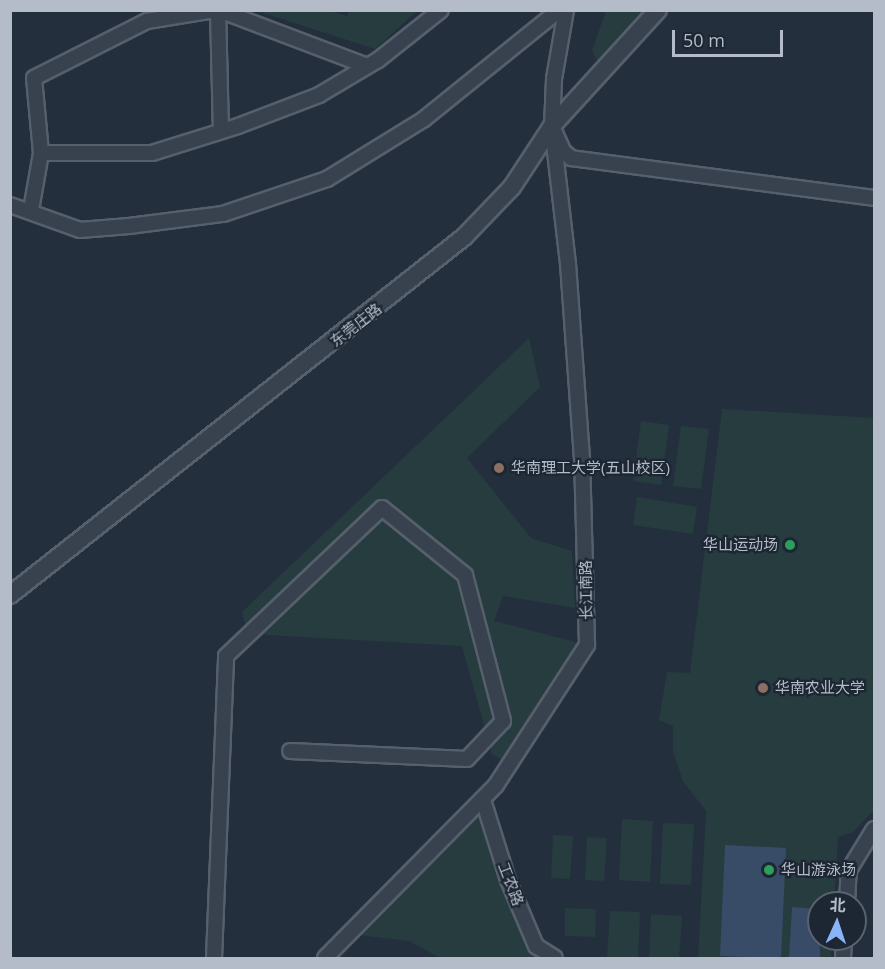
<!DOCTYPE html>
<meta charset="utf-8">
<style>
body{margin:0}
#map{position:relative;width:885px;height:969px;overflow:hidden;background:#242f3e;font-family:"Open Sans","Noto Sans SC",sans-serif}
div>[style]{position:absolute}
.green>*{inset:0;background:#263c3f}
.water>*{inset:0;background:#394c67}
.roads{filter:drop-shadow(2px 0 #565f6c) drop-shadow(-2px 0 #565f6c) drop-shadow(0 2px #565f6c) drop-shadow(0 -2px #565f6c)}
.minor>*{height:14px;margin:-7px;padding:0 7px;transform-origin:7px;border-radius:7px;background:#38414e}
.tertiary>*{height:16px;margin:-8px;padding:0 8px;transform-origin:8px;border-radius:8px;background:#38414e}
.dots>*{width:16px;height:16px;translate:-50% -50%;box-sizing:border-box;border:3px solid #1d2633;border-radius:50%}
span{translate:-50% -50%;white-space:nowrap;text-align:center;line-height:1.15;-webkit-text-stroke:4.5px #1d2633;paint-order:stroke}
.street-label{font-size:15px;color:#b4bcc9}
.poi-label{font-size:15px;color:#b4bcc9}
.left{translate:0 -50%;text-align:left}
.right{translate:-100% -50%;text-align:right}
.frame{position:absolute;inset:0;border:12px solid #b4bcc9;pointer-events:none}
.north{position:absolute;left:807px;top:891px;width:60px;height:60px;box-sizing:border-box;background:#1d2633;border:2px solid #59626f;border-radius:50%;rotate:3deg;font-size:16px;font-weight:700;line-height:24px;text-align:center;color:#b4bcc9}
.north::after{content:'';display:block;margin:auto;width:21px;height:27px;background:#8ab4f8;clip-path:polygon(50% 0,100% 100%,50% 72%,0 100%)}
.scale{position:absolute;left:672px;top:30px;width:111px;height:27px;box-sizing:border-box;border:3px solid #b4bcc9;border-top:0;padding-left:8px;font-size:18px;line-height:21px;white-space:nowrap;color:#b4bcc9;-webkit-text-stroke:4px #1d2633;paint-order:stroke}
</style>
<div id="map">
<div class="green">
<i style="clip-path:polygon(257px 11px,330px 11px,347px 16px,349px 11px,417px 11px,375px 49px)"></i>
<i style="clip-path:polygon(606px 11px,655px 11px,602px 71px,592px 50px)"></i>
<i style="clip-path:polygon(529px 338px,540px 387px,467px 458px,531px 538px,572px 551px,575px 608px,503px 596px,494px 621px,587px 645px,510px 765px,492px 754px,462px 646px,248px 634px,242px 612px)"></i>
<i style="clip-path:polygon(722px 409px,874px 418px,874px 810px,853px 832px,838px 837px,834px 903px,819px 903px,819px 939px,832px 939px,831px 958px,698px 958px,706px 811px,683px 781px,673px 752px,673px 726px,659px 720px,667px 672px,690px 673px)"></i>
<i style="clip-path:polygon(641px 421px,669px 425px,661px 485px,633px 481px)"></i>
<i style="clip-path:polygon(681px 426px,709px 429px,701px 489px,673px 486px)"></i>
<i style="clip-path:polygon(637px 497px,697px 507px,693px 534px,633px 525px)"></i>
<i style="clip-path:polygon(483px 800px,536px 945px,555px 958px,440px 958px,409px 941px,350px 934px)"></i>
<i style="clip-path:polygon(622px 819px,653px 821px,650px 882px,619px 880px)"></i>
<i style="clip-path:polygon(663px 823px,694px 824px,691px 885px,660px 884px)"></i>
<i style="clip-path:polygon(553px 835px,573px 836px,570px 879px,551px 878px)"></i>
<i style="clip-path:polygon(587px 837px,607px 838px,604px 881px,585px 880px)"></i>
<i style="clip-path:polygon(565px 908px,596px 909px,595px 937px,565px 936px)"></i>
<i style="clip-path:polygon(610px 911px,640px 912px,638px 958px,607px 958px)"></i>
<i style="clip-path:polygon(651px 914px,682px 916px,679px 958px,649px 958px)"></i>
</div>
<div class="water">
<i style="clip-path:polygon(725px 845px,786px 848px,781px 958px,720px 956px)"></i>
<i style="clip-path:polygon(792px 907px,819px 909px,820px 958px,789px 958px)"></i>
</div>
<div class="roads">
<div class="minor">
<i style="left:218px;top:10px;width:121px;rotate:88.6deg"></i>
<i style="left:219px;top:10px;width:158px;rotate:20.7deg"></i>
<i style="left:566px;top:10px;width:70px;rotate:99.9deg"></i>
<i style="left:554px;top:79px;width:47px;rotate:92.4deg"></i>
<i style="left:552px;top:126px;width:27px;rotate:66deg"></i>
<i style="left:563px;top:151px;width:11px;rotate:41deg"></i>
<i style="left:571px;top:158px;width:306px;rotate:7.5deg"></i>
<i style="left:41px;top:153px;width:75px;rotate:-95.3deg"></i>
<i style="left:34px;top:78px;width:127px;rotate:-26.8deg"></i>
<i style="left:147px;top:21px;width:70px;rotate:-9.1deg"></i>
<i style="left:10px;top:205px;width:74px;rotate:19.7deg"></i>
<i style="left:80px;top:230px;width:49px;rotate:-4.7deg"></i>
<i style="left:129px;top:226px;width:95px;rotate:-7.3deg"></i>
<i style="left:223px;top:214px;width:110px;rotate:-18.6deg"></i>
<i style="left:327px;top:179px;width:114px;rotate:-31.7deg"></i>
<i style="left:424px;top:119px;width:174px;rotate:-38.9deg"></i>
<i style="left:31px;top:210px;width:58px;rotate:-80deg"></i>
<i style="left:41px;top:153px;width:111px"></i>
<i style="left:152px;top:153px;width:90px;rotate:-17.4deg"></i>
<i style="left:238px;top:126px;width:87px;rotate:-20.9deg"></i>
<i style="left:319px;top:95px;width:69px;rotate:-30.7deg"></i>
<i style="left:378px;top:60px;width:80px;rotate:-38.4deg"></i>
<i style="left:483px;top:800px;width:84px;rotate:72.6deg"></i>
<i style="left:508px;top:880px;width:72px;rotate:67deg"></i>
<i style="left:536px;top:946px;width:22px;rotate:32deg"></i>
<i style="left:847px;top:903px;width:33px;rotate:-87deg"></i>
<i style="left:849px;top:870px;width:48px;rotate:-58.6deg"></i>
<i style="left:214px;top:958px;width:302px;rotate:-87.7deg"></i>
<i style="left:226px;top:656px;width:215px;rotate:-43.5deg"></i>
<i style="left:382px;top:508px;width:107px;rotate:38.9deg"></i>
<i style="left:465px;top:575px;width:151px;rotate:75.4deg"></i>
<i style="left:503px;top:721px;width:52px;rotate:133.5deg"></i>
<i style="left:467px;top:759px;width:177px;rotate:-177.4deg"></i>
<i style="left:325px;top:958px;width:243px;rotate:-45.3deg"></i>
<i style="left:496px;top:785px;width:167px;rotate:-57deg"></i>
<i style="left:587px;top:645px;width:186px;rotate:-91.5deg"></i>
<i style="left:582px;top:459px;width:196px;rotate:-94.1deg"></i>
<i style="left:568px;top:264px;width:139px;rotate:-96.6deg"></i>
<i style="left:843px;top:958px;width:19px;rotate:-87deg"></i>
</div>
<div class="tertiary">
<i style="left:10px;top:595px;width:578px;rotate:-38.26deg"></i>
<i style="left:464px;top:237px;width:69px;rotate:-46.2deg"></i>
<i style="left:512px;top:187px;width:73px;rotate:-56.7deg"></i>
<i style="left:552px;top:126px;width:157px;rotate:-47.6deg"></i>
</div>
</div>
<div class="dots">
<i style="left:499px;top:468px;background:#8d6e63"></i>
<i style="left:790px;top:545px;background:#2e9e5b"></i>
<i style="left:763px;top:688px;background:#8d6e63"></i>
<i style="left:769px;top:870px;background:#2e9e5b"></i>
</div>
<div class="street-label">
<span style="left:356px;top:325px;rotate:-38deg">东莞庄路</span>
<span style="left:586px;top:590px;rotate:-91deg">长江南路</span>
<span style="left:511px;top:884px;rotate:69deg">工农路</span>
</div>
<div class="poi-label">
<span class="left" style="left:511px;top:468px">华南理工大学(五山校区)</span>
<span class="right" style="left:778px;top:545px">华山运动场</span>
<span class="left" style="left:775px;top:688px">华南农业大学</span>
<span class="left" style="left:781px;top:870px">华山游泳场</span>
</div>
<div class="frame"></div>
<div class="north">北</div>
<div class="scale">50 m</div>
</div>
